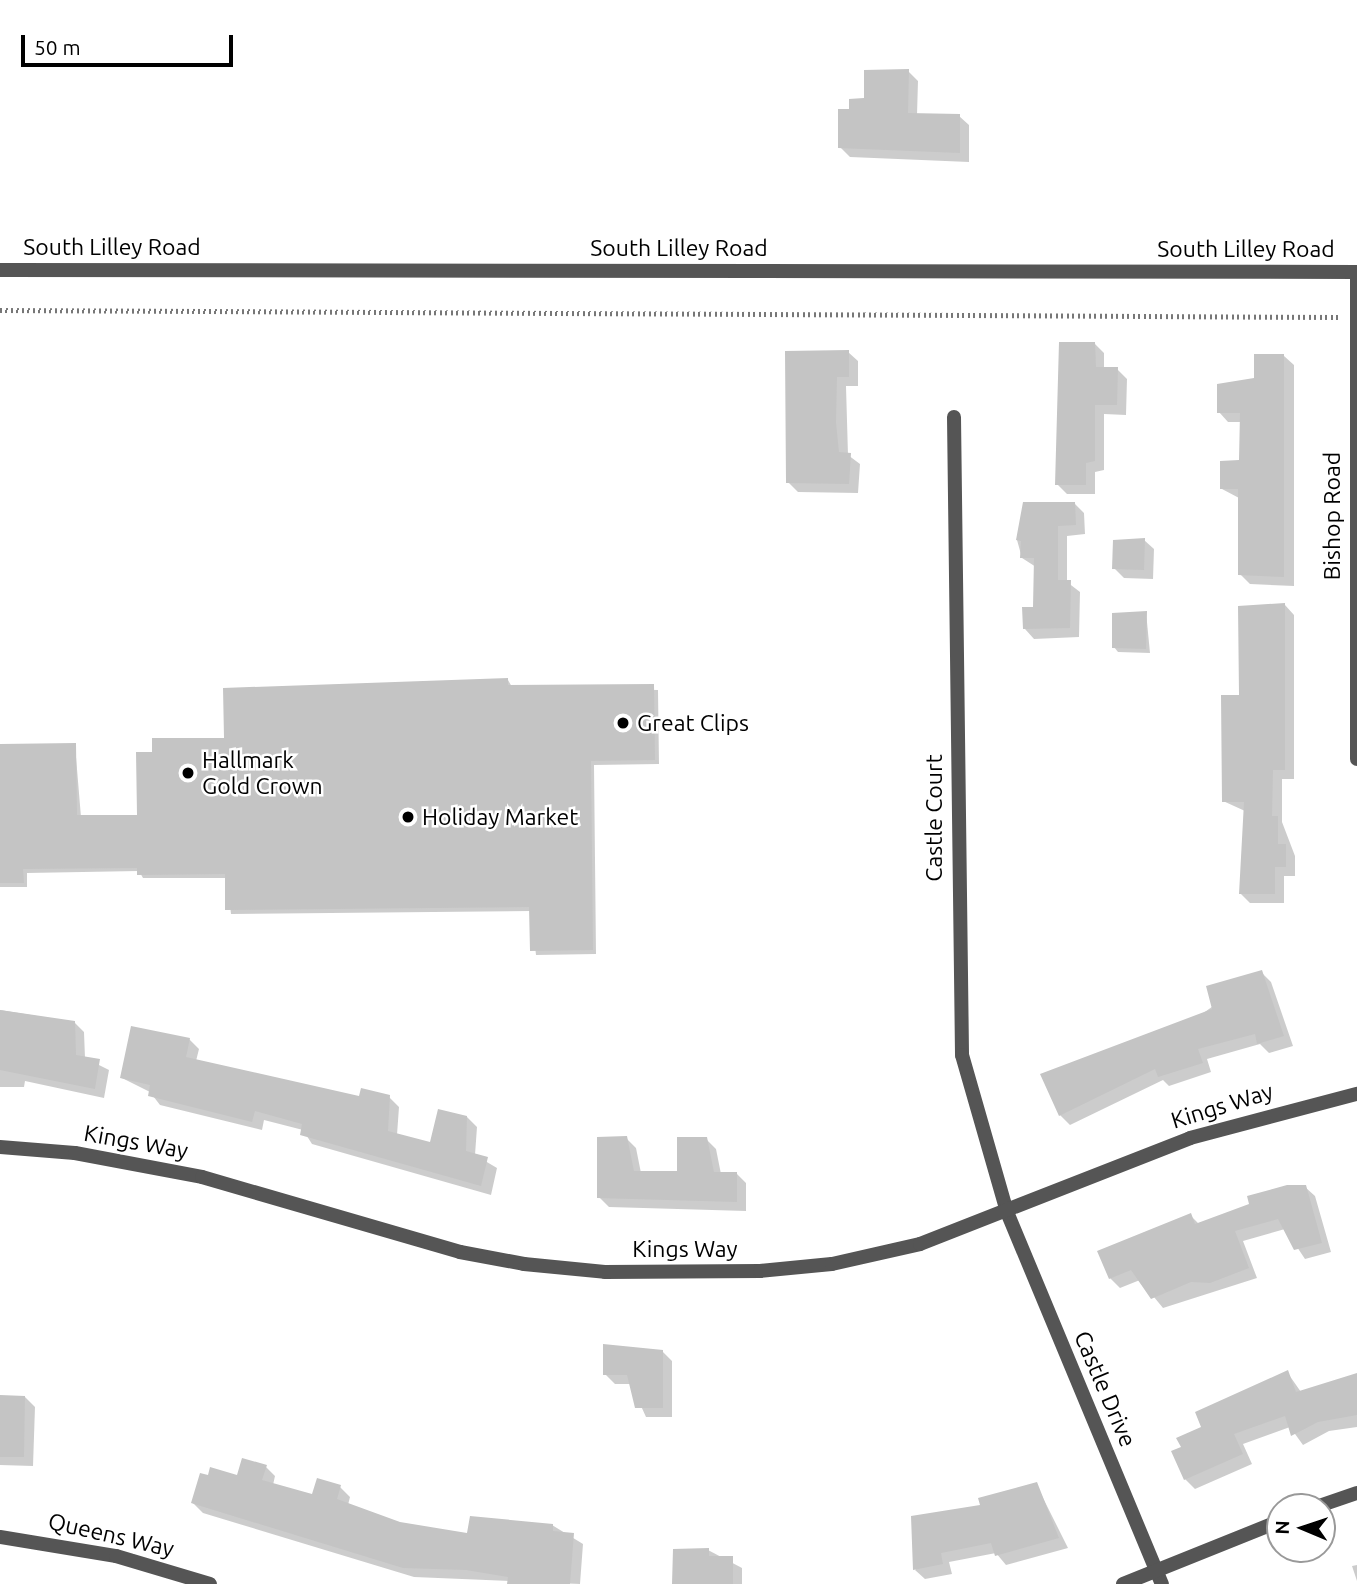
<!DOCTYPE html>
<style>
body{margin:0}
#map{position:relative;width:1357px;height:1584px;overflow:hidden;background:#fff;font-family:Ubuntu,sans-serif}
div>[style]{position:absolute}
.shadow>*{inset:0;background:#0003}
.building>*{inset:0;background:#c4c4c4}
.path>*{height:4.5px;margin-top:-2.25px;transform-origin:0;background:repeating-linear-gradient(90deg,#777 0 2px,transparent 0 5.5px)}
.minor>*{height:14px;margin:-7px;padding:0 7px;transform-origin:7px;border-radius:7px;background:#555}
.tertiary>*{height:14px;margin:-7px;padding:0 7px;transform-origin:7px;border-radius:7px;background:#555}
.dots>*{width:19px;height:19px;translate:-50% -50%;box-sizing:border-box;border:4px solid #fff;border-radius:50%}
span{translate:-50% -50%;white-space:nowrap;text-align:center;line-height:1.15;-webkit-text-stroke:5px #fff;paint-order:stroke}
.street-label{font-size:23px;color:#000}
.poi-label{font-size:23px;color:#000}
.left{translate:0 -50%;text-align:left}
.north{position:absolute;left:1266px;top:1493px;width:70px;height:70px;box-sizing:border-box;background:#fff;border:2px solid #999;border-radius:50%;rotate:272deg;font-size:19px;font-weight:700;line-height:28px;text-align:center;color:#000}
.north::after{content:'';display:block;margin:auto;width:24px;height:32px;background:#000;clip-path:polygon(50% 0,100% 100%,50% 72%,0 100%)}
.scale{position:absolute;left:21px;top:35px;width:212px;height:32px;box-sizing:border-box;border:4px solid #000;border-top:0;padding-left:9px;font-size:21px;line-height:24px;white-space:nowrap;color:#000;-webkit-text-stroke:5px #fff;paint-order:stroke}
</style>
<div id="map">
<div class="shadow">
<i style="clip-path:polygon(908px 71px,918px 81px,917px 115px,959px 116px,969px 125px,969px 162px,850px 157px,840px 147px,866px 100px)"></i>
<i style="clip-path:polygon(1094px 343px,1104px 353px,1104px 369px,1117px 369px,1127px 379px,1126px 415px,1104px 414px,1104px 470px,1095px 472px,1095px 494px,1067px 494px,1057px 484px)"></i>
<i style="clip-path:polygon(848px 352px,858px 361px,858px 386px,846px 386px,848px 455px,860px 464px,858px 493px,798px 492px,788px 482px)"></i>
<i style="clip-path:polygon(1284px 356px,1294px 365px,1294px 586px,1250px 584px,1240px 574px,1239px 498px,1222px 489px,1240px 462px,1242px 422px,1228px 422px,1219px 412px)"></i>
<i style="clip-path:polygon(1074px 503px,1084px 513px,1085px 534px,1067px 536px,1067px 582px,1080px 592px,1079px 637px,1034px 639px,1025px 629px,1035px 608px,1036px 567px,1022px 558px,1017px 540px)"></i>
<i style="clip-path:polygon(1144px 540px,1154px 549px,1153px 579px,1124px 578px,1114px 568px)"></i>
<i style="clip-path:polygon(1285px 605px,1294px 615px,1294px 779px,1282px 779px,1282px 822px,1295px 856px,1295px 876px,1284px 876px,1284px 903px,1250px 903px,1240px 893px,1245px 811px,1223px 801px,1241px 697px)"></i>
<i style="clip-path:polygon(1146px 612px,1150px 653px,1118px 652px,1114px 647px)"></i>
<i style="clip-path:polygon(508px 680px,512px 687px,658px 690px,659px 764px,594px 765px,596px 954px,536px 955px,531px 911px,231px 914px,227px 878px,143px 878px,139px 871px,27px 873px,27px 887px,0 887px,0 746px,75px 745px,81px 817px,138px 816px,154px 754px)"></i>
<i style="clip-path:polygon(1261px 972px,1271px 982px,1293px 1046px,1269px 1053px,1260px 1044px,1207px 1059px,1211px 1072px,1169px 1086px,1163px 1080px,1070px 1125px,1060px 1115px)"></i>
<i style="clip-path:polygon(0 1010px,74px 1022px,84px 1032px,85px 1058px,109px 1070px,104px 1098px,25px 1081px,24px 1087px,0 1087px)"></i>
<i style="clip-path:polygon(189px 1039px,199px 1049px,196px 1061px,360px 1098px,389px 1097px,399px 1107px,397px 1135px,431px 1144px,467px 1117px,477px 1127px,475px 1155px,497px 1168px,491px 1195px,312px 1144px,303px 1130px,264px 1120px,262px 1130px,160px 1105px,150px 1092px,122px 1078px)"></i>
<i style="clip-path:polygon(626px 1138px,636px 1148px,641px 1173px,679px 1173px,706px 1139px,716px 1149px,721px 1174px,737px 1174px,746px 1183px,746px 1211px,609px 1207px,599px 1197px)"></i>
<i style="clip-path:polygon(1305px 1187px,1315px 1196px,1331px 1252px,1305px 1259px,1285px 1229px,1243px 1241px,1257px 1278px,1163px 1308px,1140px 1280px,1120px 1288px,1110px 1278px,1190px 1215px,1199px 1224px)"></i>
<i style="clip-path:polygon(662px 1351px,672px 1361px,672px 1417px,646px 1417px,631px 1384px,615px 1384px,605px 1374px)"></i>
<i style="clip-path:polygon(1287px 1372px,1301px 1392px,1357px 1374px,1357px 1427px,1329px 1431px,1303px 1445px,1290px 1427px,1243px 1444px,1252px 1464px,1195px 1489px,1185px 1479px,1183px 1447px)"></i>
<i style="clip-path:polygon(25px 1397px,35px 1407px,33px 1466px,0 1465px,0 1399px)"></i>
<i style="clip-path:polygon(266px 1467px,275px 1476px,273px 1485px,313px 1496px,340px 1487px,350px 1497px,348px 1505px,400px 1523px,468px 1535px,552px 1525px,583px 1544px,580px 1584px,414px 1577px,203px 1513px,193px 1503px)"></i>
<i style="clip-path:polygon(1036px 1484px,1068px 1548px,1006px 1565px,996px 1553px,949px 1562px,952px 1574px,925px 1579px,915px 1570px,983px 1507px)"></i>
<i style="clip-path:polygon(708px 1550px,742px 1568px,742px 1584px,674px 1584px)"></i>
<i style="clip-path:polygon(1357px 1565px,1357px 1581px,1352px 1566px)"></i>
</div>
<div class="building">
<i style="clip-path:polygon(909px 69px,908px 113px,960px 114px,960px 153px,838px 148px,838px 109px,849px 109px,849px 99px,864px 98px,864px 70px)"></i>
<i style="clip-path:polygon(1059px 342px,1095px 342px,1096px 367px,1118px 367px,1117px 405px,1095px 405px,1095px 461px,1086px 463px,1086px 485px,1055px 485px)"></i>
<i style="clip-path:polygon(849px 350px,849px 377px,837px 377px,836px 422px,839px 452px,851px 453px,849px 484px,786px 483px,785px 351px)"></i>
<i style="clip-path:polygon(1254px 354px,1284px 354px,1284px 577px,1238px 575px,1238px 489px,1220px 489px,1220px 461px,1239px 460px,1240px 413px,1217px 413px,1217px 384px,1254px 378px)"></i>
<i style="clip-path:polygon(1023px 502px,1075px 502px,1076px 525px,1058px 526px,1058px 580px,1071px 580px,1070px 628px,1023px 629px,1022px 607px,1033px 607px,1034px 558px,1020px 558px,1021px 541px,1016px 540px)"></i>
<i style="clip-path:polygon(1145px 538px,1144px 570px,1112px 569px,1113px 540px)"></i>
<i style="clip-path:polygon(1285px 603px,1285px 770px,1273px 770px,1272px 816px,1278px 816px,1278px 844px,1286px 844px,1286px 867px,1275px 867px,1275px 894px,1239px 894px,1244px 802px,1222px 802px,1221px 695px,1239px 695px,1238px 606px)"></i>
<i style="clip-path:polygon(1147px 611px,1146px 649px,1112px 648px,1112px 613px)"></i>
<i style="clip-path:polygon(508px 678px,508px 685px,654px 684px,655px 760px,591px 761px,593px 950px,530px 951px,529px 907px,225px 910px,225px 874px,137px 875px,137px 868px,23px 869px,24px 883px,0 883px,0 744px,76px 743px,77px 815px,137px 815px,136px 752px,152px 752px,152px 738px,224px 738px,223px 688px)"></i>
<i style="clip-path:polygon(1262px 970px,1284px 1036px,1257px 1044px,1255px 1034px,1198px 1049px,1203px 1063px,1158px 1077px,1155px 1069px,1059px 1116px,1040px 1074px,1212px 1009px,1206px 986px)"></i>
<i style="clip-path:polygon(0 1010px,75px 1021px,76px 1055px,100px 1059px,95px 1089px,0 1070px)"></i>
<i style="clip-path:polygon(131px 1026px,190px 1038px,186px 1057px,359px 1096px,361px 1088px,390px 1095px,388px 1131px,430px 1142px,438px 1109px,467px 1116px,466px 1151px,488px 1157px,481px 1186px,300px 1135px,302px 1124px,255px 1111px,252px 1122px,148px 1096px,150px 1085px,120px 1078px)"></i>
<i style="clip-path:polygon(627px 1136px,634px 1171px,677px 1171px,677px 1137px,707px 1137px,714px 1172px,737px 1172px,737px 1202px,597px 1198px,597px 1137px)"></i>
<i style="clip-path:polygon(1287px 1185px,1306px 1185px,1322px 1243px,1294px 1250px,1278px 1219px,1235px 1231px,1249px 1268px,1210px 1283px,1191px 1282px,1151px 1299px,1131px 1270px,1109px 1279px,1097px 1251px,1191px 1213px,1195px 1224px,1249px 1204px,1247px 1196px)"></i>
<i style="clip-path:polygon(603px 1344px,663px 1350px,663px 1408px,635px 1408px,627px 1375px,603px 1375px)"></i>
<i style="clip-path:polygon(1288px 1370px,1296px 1392px,1357px 1373px,1357px 1415px,1318px 1422px,1291px 1436px,1285px 1416px,1234px 1434px,1243px 1454px,1184px 1480px,1171px 1451px,1181px 1447px,1176px 1438px,1201px 1427px,1195px 1412px)"></i>
<i style="clip-path:polygon(0 1395px,25px 1396px,24px 1457px,0 1457px)"></i>
<i style="clip-path:polygon(242px 1458px,267px 1465px,262px 1480px,312px 1494px,317px 1478px,341px 1485px,337px 1499px,400px 1522px,467px 1533px,470px 1516px,553px 1524px,553px 1531px,574px 1533px,570px 1584px,507px 1584px,508px 1577px,466px 1570px,403px 1568px,191px 1503px,200px 1473px,208px 1475px,210px 1467px,237px 1475px)"></i>
<i style="clip-path:polygon(1037px 1482px,1059px 1538px,995px 1556px,991px 1543px,941px 1553px,943px 1564px,913px 1570px,911px 1516px,980px 1505px,978px 1498px)"></i>
<i style="clip-path:polygon(709px 1548px,709px 1556px,733px 1556px,733px 1584px,672px 1584px,673px 1549px)"></i>
</div>
<div class="path">
<i style="left:0;top:310px;width:1339px;rotate:0.3deg"></i>
</div>
<div class="minor">
<i style="left:1357px;top:274px;width:485px;rotate:90deg"></i>
<i style="left:954px;top:417px;width:638px;rotate:89.28deg"></i>
<i style="left:962px;top:1055px;width:163px;rotate:74deg"></i>
<i style="left:1007px;top:1212px;width:403px;rotate:67.4deg"></i>
<i style="left:0;top:1147px;width:75px;rotate:4.6deg"></i>
<i style="left:75px;top:1153px;width:129px;rotate:10.7deg"></i>
<i style="left:202px;top:1177px;width:269px;rotate:16.2deg"></i>
<i style="left:460px;top:1252px;width:65px;rotate:10.6deg"></i>
<i style="left:524px;top:1264px;width:81px;rotate:5.6deg"></i>
<i style="left:605px;top:1272px;width:155px;rotate:-0.4deg"></i>
<i style="left:760px;top:1271px;width:72px;rotate:-5.6deg"></i>
<i style="left:832px;top:1264px;width:90px;rotate:-12.8deg"></i>
<i style="left:920px;top:1244px;width:290px;rotate:-21.4deg"></i>
<i style="left:1190px;top:1138px;width:173px;rotate:-14.8deg"></i>
<i style="left:1316px;top:1507px;width:43px;rotate:-18.9deg"></i>
<i style="left:0;top:1537px;width:118px;rotate:9.3deg"></i>
<i style="left:116px;top:1556px;width:98px;rotate:16.6deg"></i>
<i style="left:1123px;top:1584px;width:169px;rotate:-21.9deg"></i>
</div>
<div class="tertiary">
<i style="left:0;top:270px;width:1357px;rotate:0.08deg"></i>
</div>
<div class="dots">
<i style="left:623px;top:723px;background:#000"></i>
<i style="left:188px;top:773px;background:#000"></i>
<i style="left:408px;top:817px;background:#000"></i>
</div>
<div class="street-label">
<span style="left:112px;top:247px">South Lilley Road</span>
<span style="left:679px;top:248px">South Lilley Road</span>
<span style="left:1246px;top:249px">South Lilley Road</span>
<span style="left:1332px;top:516px;rotate:-90deg">Bishop Road</span>
<span style="left:934px;top:818px;rotate:-90deg">Castle Court</span>
<span style="left:1222px;top:1106px;rotate:-17deg">Kings Way</span>
<span style="left:136px;top:1142px;rotate:10deg">Kings Way</span>
<span style="left:685px;top:1249px">Kings Way</span>
<span style="left:1105px;top:1389px;rotate:67deg">Castle Drive</span>
<span style="left:111px;top:1535px;rotate:13deg">Queens Way</span>
</div>
<div class="poi-label">
<span class="left" style="left:637px;top:723px">Great Clips</span>
<span class="left" style="left:202px;top:773px">Hallmark<br>Gold Crown</span>
<span class="left" style="left:422px;top:817px">Holiday Market</span>
</div>
<div class="north">N</div>
<div class="scale">50 m</div>
</div>
